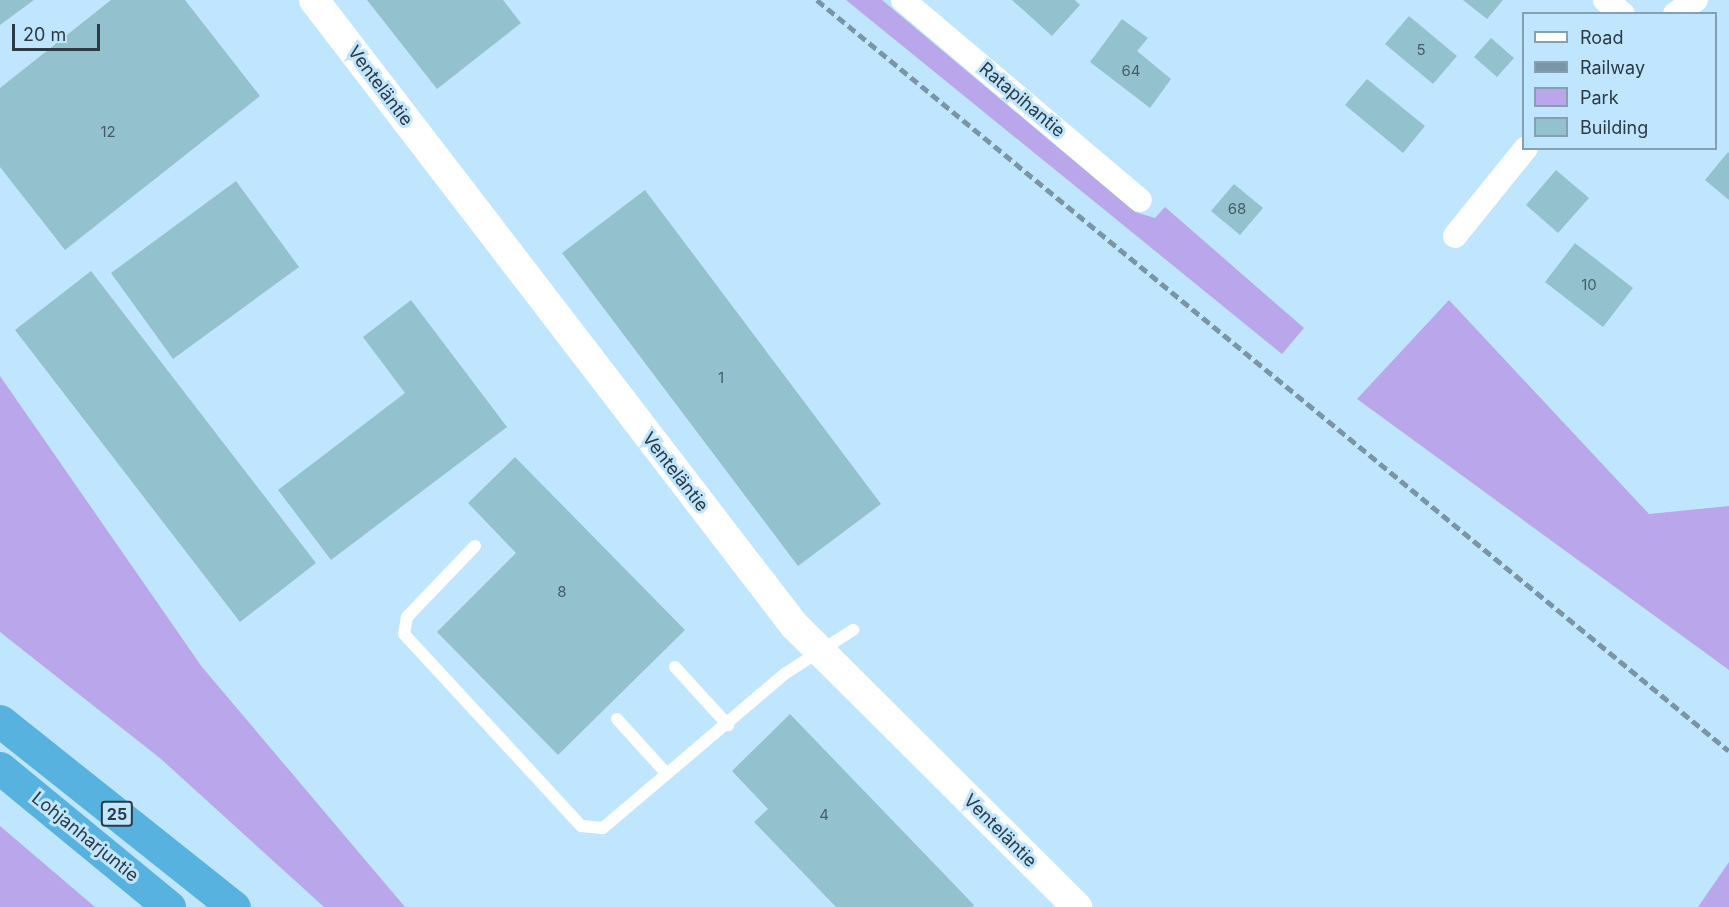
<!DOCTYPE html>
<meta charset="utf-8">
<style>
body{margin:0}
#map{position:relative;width:1729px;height:907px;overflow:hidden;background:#c0e6ff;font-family:Inter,sans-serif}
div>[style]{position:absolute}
.green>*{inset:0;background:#b9a6eb}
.building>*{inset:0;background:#93c2ce}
.service>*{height:12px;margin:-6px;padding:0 6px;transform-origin:6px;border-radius:6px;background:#fff}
.minor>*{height:24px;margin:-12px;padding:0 12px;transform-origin:12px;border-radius:12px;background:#fff}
.tertiary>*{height:30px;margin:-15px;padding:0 15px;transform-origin:15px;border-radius:15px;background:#fff}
.trunk>*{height:33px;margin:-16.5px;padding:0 16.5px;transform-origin:16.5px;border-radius:16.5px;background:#58b2e0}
.rail>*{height:4.5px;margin-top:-2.25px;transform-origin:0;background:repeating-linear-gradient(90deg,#7995a6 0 9px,transparent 0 13.5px)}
span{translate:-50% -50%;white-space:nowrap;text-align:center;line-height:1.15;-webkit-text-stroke:6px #c0e6ff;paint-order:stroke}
.number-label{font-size:15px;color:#455c66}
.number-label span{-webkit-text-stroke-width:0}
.shield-label span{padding:2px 4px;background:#c0e6ff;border:2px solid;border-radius:4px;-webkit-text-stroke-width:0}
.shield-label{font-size:16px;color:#2b3a43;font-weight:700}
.street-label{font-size:18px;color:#2b3a43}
.legend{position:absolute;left:1522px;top:12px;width:195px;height:138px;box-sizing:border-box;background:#c0e6ff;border:2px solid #84a1b4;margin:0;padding:8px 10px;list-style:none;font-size:18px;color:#2b3a43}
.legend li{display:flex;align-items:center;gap:12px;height:30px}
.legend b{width:30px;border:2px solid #84a1b4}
.scale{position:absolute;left:12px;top:24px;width:88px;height:27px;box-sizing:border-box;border:3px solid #2b3a43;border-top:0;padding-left:8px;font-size:18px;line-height:21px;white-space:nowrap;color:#2b3a43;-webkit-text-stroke:4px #c0e6ff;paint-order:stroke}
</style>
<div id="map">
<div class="green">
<i style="clip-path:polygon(846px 0,882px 0,1135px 212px,1155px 218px,1165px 207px,1304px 328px,1282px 354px)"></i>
<i style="clip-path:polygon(1449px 300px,1649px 514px,1729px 506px,1729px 670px,1357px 399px)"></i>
<i style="clip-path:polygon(0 376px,202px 667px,405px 907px,324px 907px,161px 759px,0 632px)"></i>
<i style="clip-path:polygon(0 826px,95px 907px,0 907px)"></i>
<i style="clip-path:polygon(1729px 862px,1729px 907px,1698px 907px)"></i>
</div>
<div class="building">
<i style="clip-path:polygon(0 0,34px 0,0 25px)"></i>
<i style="clip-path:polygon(111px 0,185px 0,260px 96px,65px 250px,0 167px,0 88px)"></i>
<i style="clip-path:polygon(367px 0,503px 0,521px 23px,437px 89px)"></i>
<i style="clip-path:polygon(1012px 0,1075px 0,1080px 5px,1052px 36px)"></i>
<i style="clip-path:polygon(1463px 0,1503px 0,1487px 19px)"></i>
<i style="clip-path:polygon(1409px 16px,1457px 56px,1433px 84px,1385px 44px)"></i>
<i style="clip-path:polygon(1122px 19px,1148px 38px,1137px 51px,1171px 79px,1150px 108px,1090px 62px)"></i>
<i style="clip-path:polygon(1491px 38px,1514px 58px,1497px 77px,1474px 57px)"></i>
<i style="clip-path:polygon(1367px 79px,1425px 126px,1403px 153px,1345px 105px)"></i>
<i style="clip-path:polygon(1728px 152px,1729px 153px,1729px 200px,1705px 180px)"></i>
<i style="clip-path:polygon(1556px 170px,1589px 198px,1558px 233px,1526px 205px)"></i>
<i style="clip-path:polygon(236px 181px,299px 267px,173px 359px,111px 273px)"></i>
<i style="clip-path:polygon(1234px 184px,1263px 208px,1240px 235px,1211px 211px)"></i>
<i style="clip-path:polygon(645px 190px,881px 504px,798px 566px,562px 253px)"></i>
<i style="clip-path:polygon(1575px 243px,1633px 288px,1603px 327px,1545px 282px)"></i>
<i style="clip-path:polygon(91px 271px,316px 563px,240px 622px,15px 330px)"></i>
<i style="clip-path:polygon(411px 300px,507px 427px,331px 560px,278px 490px,405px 393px,363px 337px)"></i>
<i style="clip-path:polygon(515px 457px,685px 630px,558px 755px,437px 632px,516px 553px,468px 503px)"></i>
<i style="clip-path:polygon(790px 714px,974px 905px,972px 907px,836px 907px,754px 822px,768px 809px,732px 771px)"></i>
</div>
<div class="service">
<i style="left:475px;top:546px;width:98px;rotate:133.8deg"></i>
<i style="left:407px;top:617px;width:17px;rotate:100deg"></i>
<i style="left:404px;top:634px;width:261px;rotate:47.3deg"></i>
<i style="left:581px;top:826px;width:22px;rotate:5deg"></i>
<i style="left:603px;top:828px;width:240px;rotate:-40.3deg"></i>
<i style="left:786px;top:673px;width:80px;rotate:-32.7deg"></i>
<i style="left:675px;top:667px;width:79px;rotate:47.6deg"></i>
<i style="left:617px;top:719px;width:73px;rotate:47.8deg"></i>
</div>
<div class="minor">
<i style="left:903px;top:0;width:310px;rotate:40.2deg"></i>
<i style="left:1605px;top:0;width:23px;rotate:38deg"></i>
<i style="left:1675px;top:14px;width:25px;rotate:-34deg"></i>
<i style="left:1455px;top:236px;width:113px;rotate:-51.1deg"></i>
</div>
<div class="tertiary">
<i style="left:314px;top:0;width:788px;rotate:52.48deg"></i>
<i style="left:794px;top:625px;width:400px;rotate:44.9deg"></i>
</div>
<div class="trunk">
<i style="left:0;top:721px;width:299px;rotate:38.5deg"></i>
<i style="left:0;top:768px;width:219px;rotate:39.4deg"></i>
</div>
<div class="rail">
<i style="left:817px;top:0;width:1181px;rotate:39.47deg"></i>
</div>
<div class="number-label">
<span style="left:1421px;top:50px">5</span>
<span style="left:1131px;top:71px">64</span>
<span style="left:108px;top:132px">12</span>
<span style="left:1237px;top:209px">68</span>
<span style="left:1589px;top:285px">10</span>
<span style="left:721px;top:378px">1</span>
<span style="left:562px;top:592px">8</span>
<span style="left:824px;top:815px">4</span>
</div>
<div class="shield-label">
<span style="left:117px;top:814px">25</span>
</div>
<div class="street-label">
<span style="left:380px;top:86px;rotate:53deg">Venteläntie</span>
<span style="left:1022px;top:100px;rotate:40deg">Ratapihantie</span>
<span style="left:675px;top:472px;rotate:52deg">Venteläntie</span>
<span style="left:1000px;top:831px;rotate:45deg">Venteläntie</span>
<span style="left:85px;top:837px;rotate:39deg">Lohjanharjuntie</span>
</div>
<ul class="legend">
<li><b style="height:8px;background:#fff"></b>Road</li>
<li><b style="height:8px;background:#7995a6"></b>Railway</li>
<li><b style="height:16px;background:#b9a6eb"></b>Park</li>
<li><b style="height:16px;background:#93c2ce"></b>Building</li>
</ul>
<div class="scale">20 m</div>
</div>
